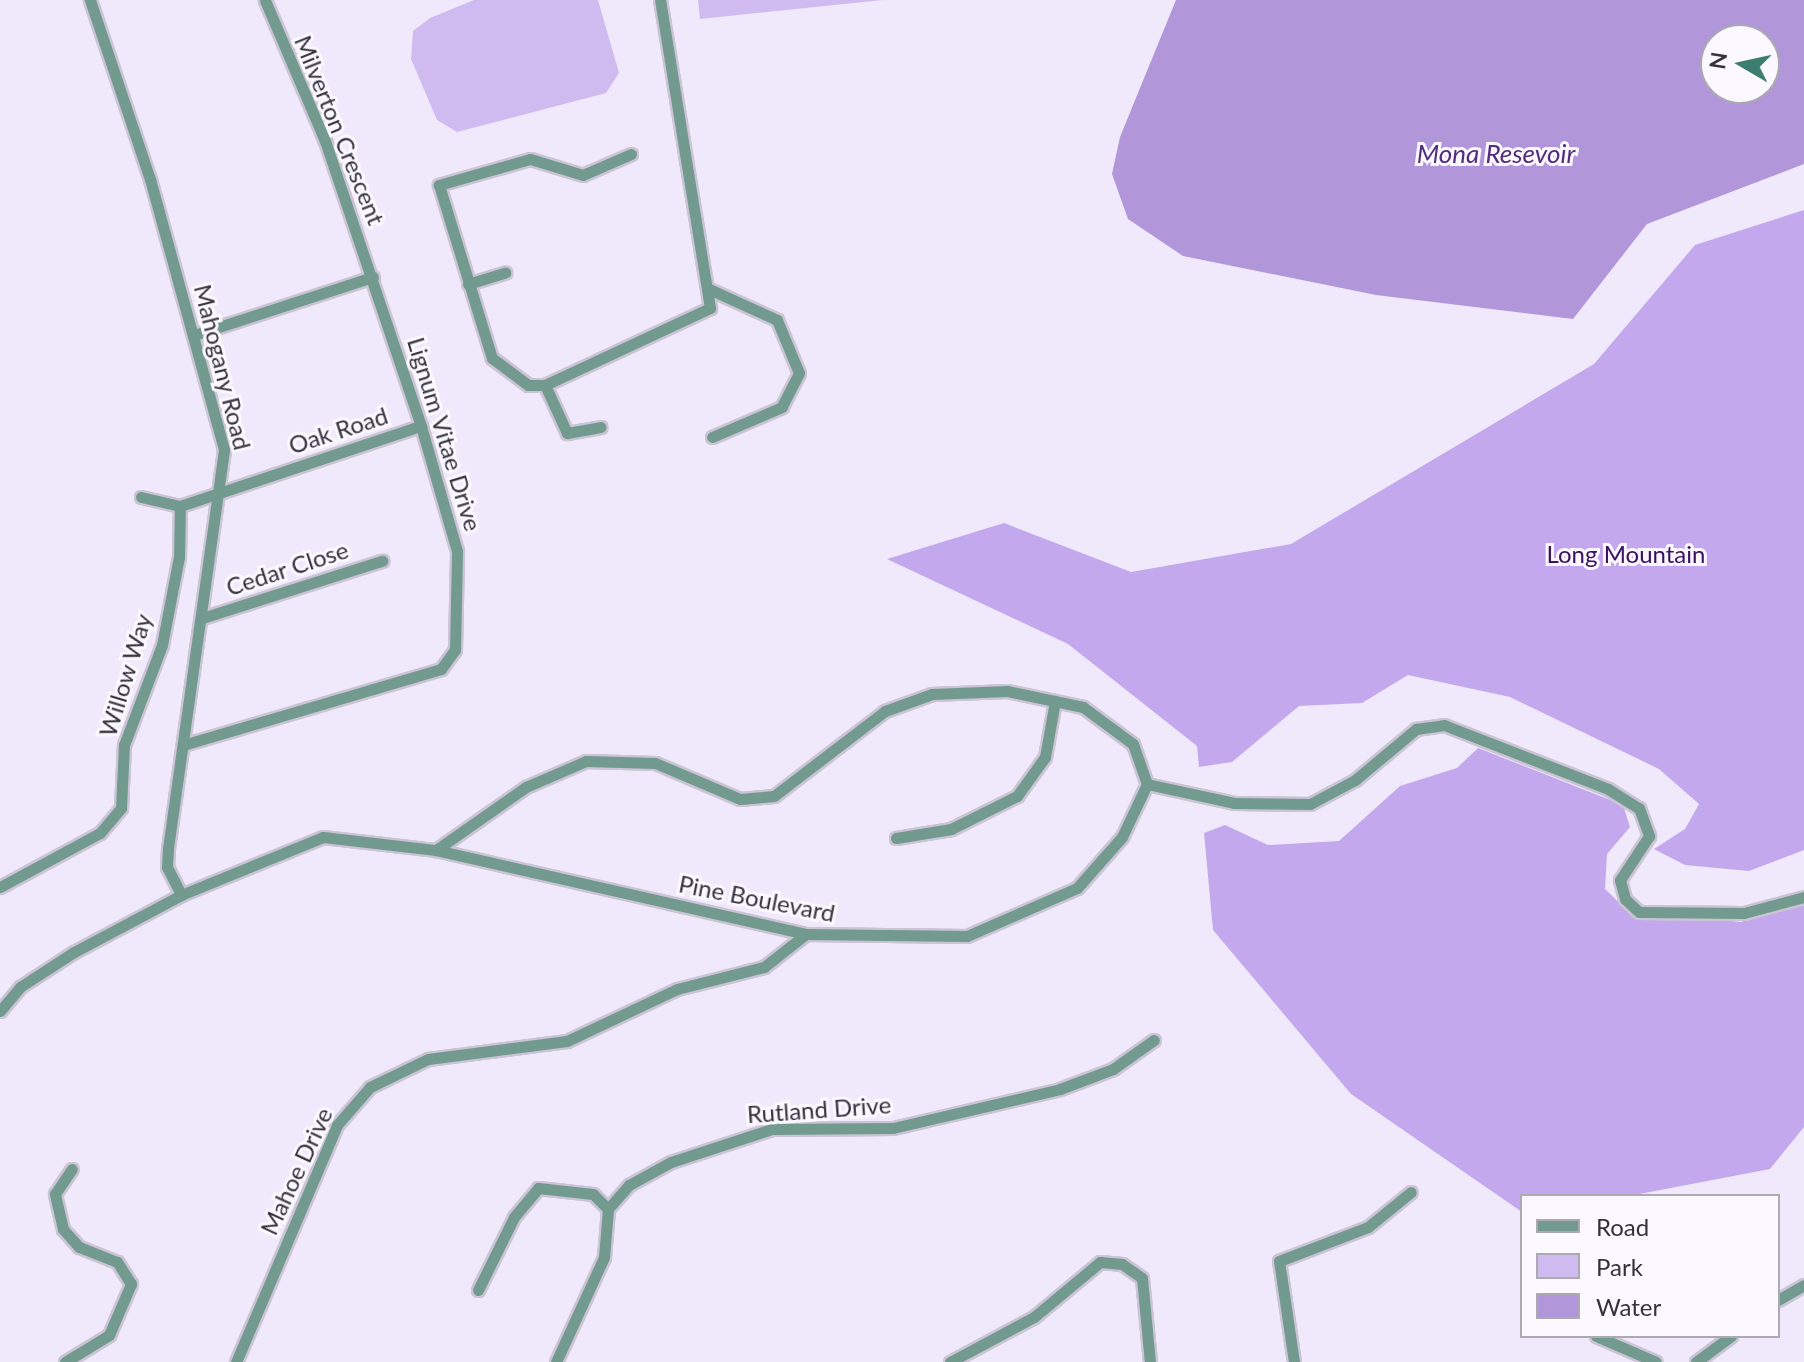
<!DOCTYPE html>
<style>
body{margin:0}
#map{position:relative;width:1804px;height:1362px;overflow:hidden;background:#f0e9fb;font-family:Lato,sans-serif}
div>[style]{position:absolute}
.green>*{inset:0;background:#d0bbf1}
.forest>*{inset:0;background:#c3a8ed}
.water>*{inset:0;background:#b196da}
.roads{filter:drop-shadow(2px 0 #cbc4d5) drop-shadow(-2px 0 #cbc4d5) drop-shadow(0 2px #cbc4d5) drop-shadow(0 -2px #cbc4d5)}
.street>*{height:11px;margin:-5.5px;padding:0 5.5px;transform-origin:5.5px;border-radius:5.5px;background:#739a8f}
span{translate:-50% -50%;white-space:nowrap;text-align:center;line-height:1.15;-webkit-text-stroke:6px #fbf9ff;paint-order:stroke}
.street-label{font-size:24px;color:#36323d}
.park-label{font-size:24px;color:#3a1261}
.water-label{font-size:26px;color:#522d7d;font-style:italic}
.legend{position:absolute;left:1520px;top:1194px;width:260px;height:144px;box-sizing:border-box;background:#fbf9ff;border:2px solid #aca9b1;margin:0;padding:10px 14px;list-style:none;font-size:24px;color:#36323d}
.legend li{display:flex;align-items:center;gap:16px;height:40px}
.legend b{width:40px;border:2px solid #aca9b1}
.north{position:absolute;left:1700px;top:24px;width:80px;height:80px;box-sizing:border-box;background:#fbf9ff;border:2px solid #aca9b1;border-radius:50%;rotate:279deg;font-size:22px;font-weight:700;line-height:32px;text-align:center;color:#36323d}
.north::after{content:'';display:block;margin:auto;width:28px;height:36px;background:#3b7d6e;clip-path:polygon(50% 0,100% 100%,50% 72%,0 100%)}
</style>
<div id="map">
<div class="green">
<i style="clip-path:polygon(598px 0,619px 73px,606px 93px,457px 132px,437px 120px,411px 59px,413px 31px,430px 18px,474px 0)"></i>
<i style="clip-path:polygon(698px 0,883px 0,700px 19px)"></i>
</div>
<div class="forest">
<i style="clip-path:polygon(1804px 210px,1804px 850px,1749px 871px,1685px 865px,1654px 849px,1685px 829px,1699px 804px,1659px 769px,1510px 697px,1408px 675px,1362px 703px,1299px 706px,1232px 762px,1199px 767px,1197px 746px,1068px 644px,887px 559px,1004px 523px,1131px 572px,1291px 544px,1594px 364px,1695px 245px)"></i>
<i style="clip-path:polygon(1478px 748px,1623px 805px,1630px 827px,1607px 854px,1605px 889px,1627px 910px,1741px 922px,1804px 902px,1804px 1127px,1770px 1169px,1629px 1196px,1522px 1196px,1522px 1212px,1351px 1094px,1213px 930px,1204px 833px,1225px 825px,1268px 845px,1339px 841px,1400px 786px,1457px 768px)"></i>
</div>
<div class="water">
<i style="clip-path:polygon(evenodd,1176px 0,1804px 0,1804px 164px,1647px 224px,1573px 319px,1376px 295px,1183px 256px,1128px 219px,1112px 174px,1120px 137px,1176px 0,1716px 40px,1764px 40px,1764px 88px,1716px 88px,1716px 40px)"></i>
</div>
<div class="roads">
<div class="street">
<i style="left:90px;top:0;width:189px;rotate:71.5deg"></i>
<i style="left:150px;top:179px;width:281px;rotate:74.7deg"></i>
<i style="left:224px;top:450px;width:402px;rotate:98deg"></i>
<i style="left:168px;top:848px;width:19px;rotate:93deg"></i>
<i style="left:167px;top:867px;width:31px;rotate:63deg"></i>
<i style="left:631px;top:154px;width:52px;rotate:156.4deg"></i>
<i style="left:583px;top:175px;width:55px;rotate:-163.2deg"></i>
<i style="left:530px;top:159px;width:95px;rotate:164.1deg"></i>
<i style="left:439px;top:185px;width:181px;rotate:73deg"></i>
<i style="left:492px;top:358px;width:45px;rotate:36.9deg"></i>
<i style="left:528px;top:385px;width:17px"></i>
<i style="left:545px;top:385px;width:182px;rotate:-25deg"></i>
<i style="left:710px;top:308px;width:312px;rotate:-99.2deg"></i>
<i style="left:468px;top:284px;width:39px;rotate:-17deg"></i>
<i style="left:709px;top:289px;width:75px;rotate:24.5deg"></i>
<i style="left:777px;top:320px;width:57px;rotate:67.5deg"></i>
<i style="left:799px;top:373px;width:38px;rotate:117deg"></i>
<i style="left:782px;top:407px;width:76px;rotate:156.8deg"></i>
<i style="left:194px;top:335px;width:188px;rotate:-18deg"></i>
<i style="left:545px;top:385px;width:53px;rotate:65.4deg"></i>
<i style="left:567px;top:433px;width:34px;rotate:-10deg"></i>
<i style="left:141px;top:497px;width:40px;rotate:13deg"></i>
<i style="left:180px;top:506px;width:254px;rotate:-18.4deg"></i>
<i style="left:205px;top:617px;width:186px;rotate:-17.6deg"></i>
<i style="left:183px;top:745px;width:269px;rotate:-16.4deg"></i>
<i style="left:441px;top:669px;width:24px;rotate:-54deg"></i>
<i style="left:455px;top:650px;width:99px;rotate:-88.8deg"></i>
<i style="left:457px;top:551px;width:130px;rotate:-106.1deg"></i>
<i style="left:421px;top:426px;width:301px;rotate:-108.6deg"></i>
<i style="left:325px;top:141px;width:153px;rotate:-113.1deg"></i>
<i style="left:1147px;top:784px;width:89px;rotate:12.3deg"></i>
<i style="left:1234px;top:803px;width:76px;rotate:0.8deg"></i>
<i style="left:1310px;top:804px;width:51px;rotate:-28.1deg"></i>
<i style="left:1355px;top:780px;width:80px;rotate:-39.9deg"></i>
<i style="left:1416px;top:729px;width:28px;rotate:-8deg"></i>
<i style="left:1444px;top:725px;width:176px;rotate:21.3deg"></i>
<i style="left:1608px;top:789px;width:36px;rotate:32deg"></i>
<i style="left:1639px;top:808px;width:30px;rotate:70deg"></i>
<i style="left:1649px;top:836px;width:53px;rotate:123.4deg"></i>
<i style="left:1620px;top:880px;width:20px;rotate:75deg"></i>
<i style="left:1625px;top:899px;width:19px;rotate:43deg"></i>
<i style="left:1639px;top:912px;width:105px;rotate:0.5deg"></i>
<i style="left:1744px;top:913px;width:62px;rotate:-14.9deg"></i>
<i style="left:896px;top:838px;width:56px;rotate:-9.3deg"></i>
<i style="left:951px;top:829px;width:74px;rotate:-26.6deg"></i>
<i style="left:1017px;top:796px;width:48px;rotate:-54.3deg"></i>
<i style="left:1045px;top:757px;width:57px;rotate:-79.9deg"></i>
<i style="left:0;top:887px;width:114px;rotate:-28.4deg"></i>
<i style="left:100px;top:833px;width:33px;rotate:-50deg"></i>
<i style="left:121px;top:808px;width:63px;rotate:-87.3deg"></i>
<i style="left:124px;top:745px;width:107px;rotate:-69.2deg"></i>
<i style="left:162px;top:645px;width:90px;rotate:-79.1deg"></i>
<i style="left:179px;top:557px;width:51px;rotate:-88.9deg"></i>
<i style="left:0;top:1011px;width:31px;rotate:-50deg"></i>
<i style="left:20px;top:987px;width:64px;rotate:-32.9deg"></i>
<i style="left:74px;top:952px;width:121px;rotate:-28deg"></i>
<i style="left:181px;top:895px;width:153px;rotate:-22.2deg"></i>
<i style="left:323px;top:837px;width:114px;rotate:6.6deg"></i>
<i style="left:436px;top:850px;width:379px;rotate:12.8deg"></i>
<i style="left:806px;top:934px;width:161px;rotate:0.7deg"></i>
<i style="left:967px;top:936px;width:120px;rotate:-23.6deg"></i>
<i style="left:1077px;top:888px;width:68px;rotate:-48.6deg"></i>
<i style="left:1122px;top:837px;width:59px;rotate:-64.7deg"></i>
<i style="left:1147px;top:784px;width:42px;rotate:-109.3deg"></i>
<i style="left:1133px;top:744px;width:62px;rotate:-143.5deg"></i>
<i style="left:1083px;top:707px;width:78px;rotate:-168.1deg"></i>
<i style="left:1007px;top:691px;width:75px;rotate:177.7deg"></i>
<i style="left:932px;top:694px;width:50px;rotate:160.1deg"></i>
<i style="left:885px;top:711px;width:140px;rotate:142.6deg"></i>
<i style="left:774px;top:796px;width:34px;rotate:175deg"></i>
<i style="left:740px;top:799px;width:92px;rotate:-157deg"></i>
<i style="left:655px;top:763px;width:69px;rotate:-178.3deg"></i>
<i style="left:586px;top:761px;width:65px;rotate:156.6deg"></i>
<i style="left:526px;top:787px;width:110px;rotate:145deg"></i>
<i style="left:478px;top:1290px;width:81px;rotate:-63.7deg"></i>
<i style="left:514px;top:1217px;width:38px;rotate:-50deg"></i>
<i style="left:538px;top:1188px;width:55px;rotate:6.2deg"></i>
<i style="left:593px;top:1194px;width:21px;rotate:45deg"></i>
<i style="left:1778px;top:1300px;width:30px;rotate:-30deg"></i>
<i style="left:1596px;top:1336px;width:65px;rotate:23.4deg"></i>
<i style="left:65px;top:1362px;width:52px;rotate:-31.5deg"></i>
<i style="left:109px;top:1335px;width:56px;rotate:-66.7deg"></i>
<i style="left:131px;top:1284px;width:26px;rotate:-122deg"></i>
<i style="left:117px;top:1262px;width:41px;rotate:-158.5deg"></i>
<i style="left:79px;top:1247px;width:24px;rotate:-132deg"></i>
<i style="left:63px;top:1229px;width:36px;rotate:-103deg"></i>
<i style="left:55px;top:1194px;width:30px;rotate:-56deg"></i>
<i style="left:236px;top:1362px;width:258px;rotate:-66.9deg"></i>
<i style="left:337px;top:1125px;width:50px;rotate:-49deg"></i>
<i style="left:370px;top:1087px;width:64px;rotate:-25.8deg"></i>
<i style="left:428px;top:1059px;width:140px;rotate:-7.4deg"></i>
<i style="left:567px;top:1041px;width:122px;rotate:-25.3deg"></i>
<i style="left:677px;top:989px;width:90px;rotate:-14.2deg"></i>
<i style="left:764px;top:967px;width:53px;rotate:-38.2deg"></i>
<i style="left:556px;top:1362px;width:115px;rotate:-65.4deg"></i>
<i style="left:604px;top:1257px;width:48px;rotate:-85.2deg"></i>
<i style="left:608px;top:1209px;width:32px;rotate:-49deg"></i>
<i style="left:629px;top:1185px;width:48px;rotate:-28.7deg"></i>
<i style="left:671px;top:1162px;width:106px;rotate:-18.1deg"></i>
<i style="left:772px;top:1129px;width:121px;rotate:-0.5deg"></i>
<i style="left:893px;top:1128px;width:171px;rotate:-13.1deg"></i>
<i style="left:1060px;top:1089px;width:57px;rotate:-20.7deg"></i>
<i style="left:1113px;top:1069px;width:50px;rotate:-35.3deg"></i>
<i style="left:950px;top:1362px;width:95px;rotate:-28.2deg"></i>
<i style="left:1034px;top:1317px;width:86px;rotate:-39.8deg"></i>
<i style="left:1100px;top:1262px;width:22px;rotate:5deg"></i>
<i style="left:1122px;top:1264px;width:24px;rotate:35deg"></i>
<i style="left:1142px;top:1278px;width:84px;rotate:84.6deg"></i>
<i style="left:1294px;top:1362px;width:102px;rotate:-98.4deg"></i>
<i style="left:1279px;top:1261px;width:95px;rotate:-20.9deg"></i>
<i style="left:1368px;top:1227px;width:55px;rotate:-39.1deg"></i>
<i style="left:1696px;top:1362px;width:44px;rotate:-36.6deg"></i>
</div>
</div>
<div class="street-label">
<span style="left:340px;top:130px;rotate:68deg">Milverton Crescent</span>
<span style="left:223px;top:367px;rotate:76deg">Mahogany Road</span>
<span style="left:338px;top:430px;rotate:-18deg">Oak Road</span>
<span style="left:445px;top:434px;rotate:73deg">Lignum Vitae Drive</span>
<span style="left:287px;top:568px;rotate:-18deg">Cedar Close</span>
<span style="left:125px;top:675px;rotate:-73deg">Willow Way</span>
<span style="left:757px;top:898px;rotate:11deg">Pine Boulevard</span>
<span style="left:819px;top:1109px;rotate:-4deg">Rutland Drive</span>
<span style="left:296px;top:1171px;rotate:-65deg">Mahoe Drive</span>
</div>
<div class="park-label">
<span style="left:1626px;top:554px">Long Mountain</span>
</div>
<div class="water-label">
<span style="left:1496px;top:154px">Mona Resevoir</span>
</div>
<ul class="legend">
<li><b style="height:10px;background:#739a8f"></b>Road</li>
<li><b style="height:22px;background:#d0bbf1"></b>Park</li>
<li><b style="height:22px;background:#b196da"></b>Water</li>
</ul>
<div class="north">N</div>
</div>
